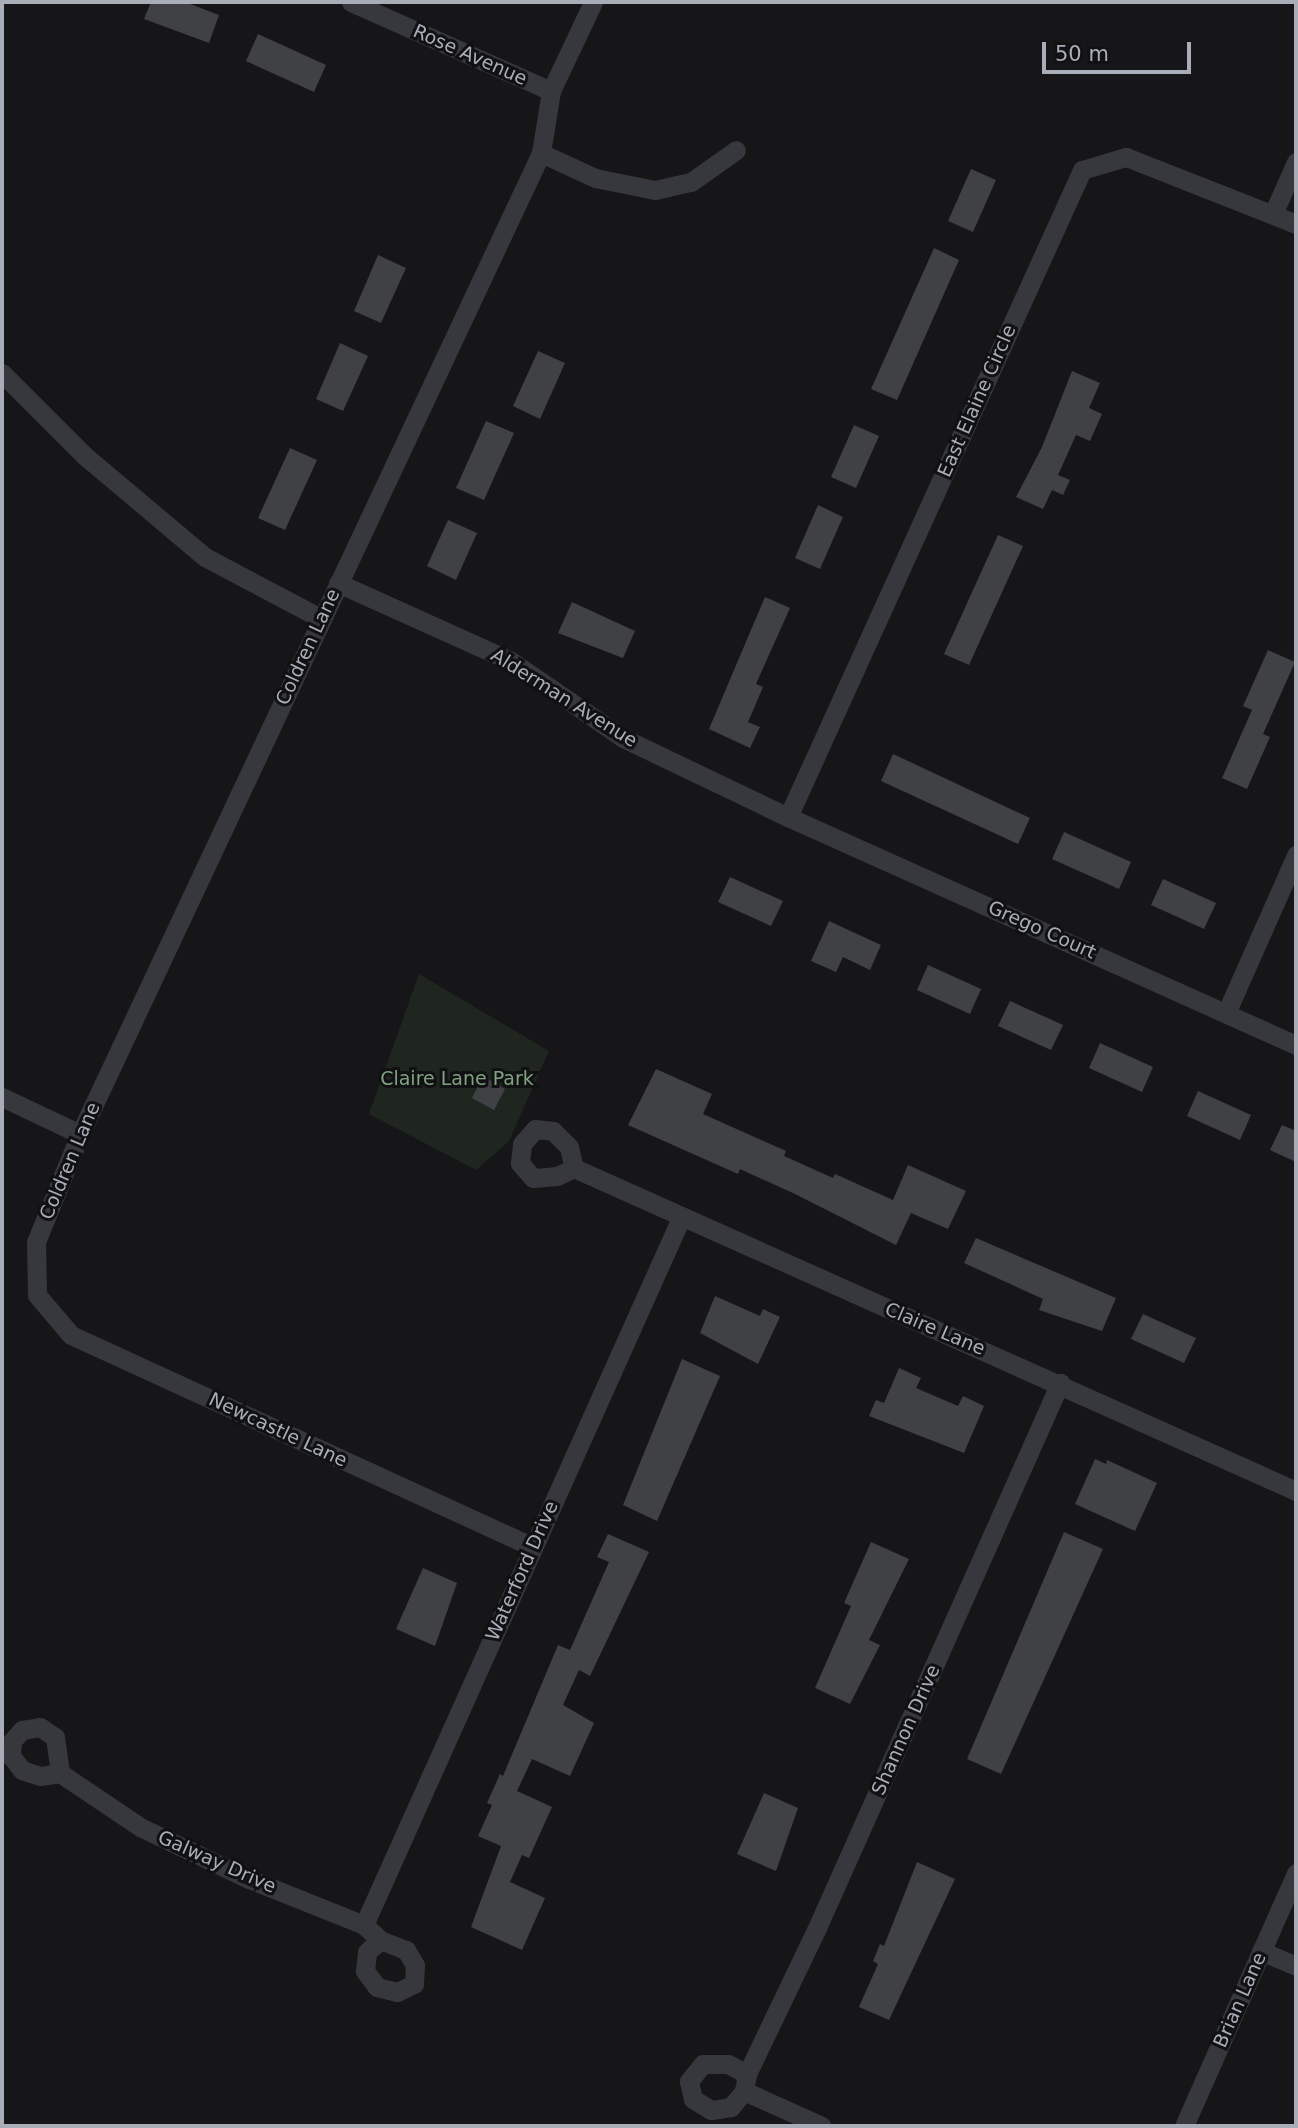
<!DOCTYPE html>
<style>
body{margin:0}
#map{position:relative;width:1298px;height:2128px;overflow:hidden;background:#161618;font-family:"DejaVu Sans",sans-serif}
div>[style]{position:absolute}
.green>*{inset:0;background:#1e261f}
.building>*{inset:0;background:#404145}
.minor>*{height:19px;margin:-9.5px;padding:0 9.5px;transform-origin:9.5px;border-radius:9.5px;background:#37383d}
span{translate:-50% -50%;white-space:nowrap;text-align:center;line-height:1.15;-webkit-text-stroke:6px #111113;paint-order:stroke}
.street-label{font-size:19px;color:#a8adb8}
.park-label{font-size:19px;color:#7fa381}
.frame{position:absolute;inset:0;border:4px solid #a8adb8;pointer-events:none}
.scale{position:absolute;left:1042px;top:42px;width:149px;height:32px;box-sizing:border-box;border:4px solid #a8adb8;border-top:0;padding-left:9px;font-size:21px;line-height:24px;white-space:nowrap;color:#a8adb8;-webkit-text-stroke:5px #111113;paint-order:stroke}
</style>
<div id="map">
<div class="green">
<i style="clip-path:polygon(419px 974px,549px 1051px,509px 1141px,476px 1170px,369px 1114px)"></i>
</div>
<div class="building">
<i style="clip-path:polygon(151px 2px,185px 2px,219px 15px,209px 43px,144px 19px)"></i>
<i style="clip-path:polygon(258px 34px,326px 65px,314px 92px,246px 61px)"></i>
<i style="clip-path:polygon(971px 169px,996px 180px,973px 232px,948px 221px)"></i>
<i style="clip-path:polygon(934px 248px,959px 260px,897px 400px,871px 389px)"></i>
<i style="clip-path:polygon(378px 255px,406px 268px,381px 323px,354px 311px)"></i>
<i style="clip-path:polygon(340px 343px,368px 356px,343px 411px,316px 399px)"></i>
<i style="clip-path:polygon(538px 351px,565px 363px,540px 419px,513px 406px)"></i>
<i style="clip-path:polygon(1072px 371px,1100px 383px,1089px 408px,1102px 414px,1090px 441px,1076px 435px,1058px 475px,1070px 480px,1063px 495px,1052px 490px,1043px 509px,1016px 497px,1042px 447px)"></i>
<i style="clip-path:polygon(486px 421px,514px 433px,484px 500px,456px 488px)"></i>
<i style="clip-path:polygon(854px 425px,879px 436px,856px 488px,831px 477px)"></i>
<i style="clip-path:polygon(290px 448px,317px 460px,285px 530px,258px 518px)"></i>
<i style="clip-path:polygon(818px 505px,843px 517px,820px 569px,795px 558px)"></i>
<i style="clip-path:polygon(448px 520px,477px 533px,456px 580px,427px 566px)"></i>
<i style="clip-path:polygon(998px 535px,1023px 546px,969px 665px,944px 654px)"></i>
<i style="clip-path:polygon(765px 597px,790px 608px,756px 684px,763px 687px,748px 722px,760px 727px,750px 748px,709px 729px)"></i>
<i style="clip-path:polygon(572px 602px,635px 631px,623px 658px,558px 633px)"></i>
<i style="clip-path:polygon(1268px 650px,1295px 662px,1263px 734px,1270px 737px,1247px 789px,1222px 778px,1252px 710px,1243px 706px)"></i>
<i style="clip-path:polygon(893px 754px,1030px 818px,1018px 844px,881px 781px)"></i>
<i style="clip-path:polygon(1064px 832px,1131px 862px,1119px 889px,1052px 859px)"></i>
<i style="clip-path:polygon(730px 877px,783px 901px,771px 926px,718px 902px)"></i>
<i style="clip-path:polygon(1163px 879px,1216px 903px,1204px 929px,1151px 905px)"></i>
<i style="clip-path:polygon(829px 921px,881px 945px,870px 970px,843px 957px,836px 972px,811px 961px)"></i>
<i style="clip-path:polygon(928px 965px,981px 989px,970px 1014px,917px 990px)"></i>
<i style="clip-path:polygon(1010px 1001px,1063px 1025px,1051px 1050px,998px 1026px)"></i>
<i style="clip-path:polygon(1100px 1043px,1153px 1067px,1142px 1092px,1089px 1068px)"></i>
<i style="clip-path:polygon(656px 1069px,712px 1094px,703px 1114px,786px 1151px,784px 1156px,833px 1178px,835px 1174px,893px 1200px,908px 1165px,966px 1191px,948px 1229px,911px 1213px,896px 1245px,795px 1194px,740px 1169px,738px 1174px,628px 1125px)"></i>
<i style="clip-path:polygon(483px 1076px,505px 1089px,494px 1110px,472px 1098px)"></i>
<i style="clip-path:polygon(1198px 1091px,1251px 1115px,1240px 1140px,1187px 1116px)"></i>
<i style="clip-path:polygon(1282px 1125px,1296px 1131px,1296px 1162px,1270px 1150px)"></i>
<i style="clip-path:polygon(976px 1238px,1116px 1298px,1102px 1331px,1039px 1310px,1043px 1299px,964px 1263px)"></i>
<i style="clip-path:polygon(715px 1296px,760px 1316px,763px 1309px,780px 1317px,758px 1364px,700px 1333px)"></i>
<i style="clip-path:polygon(1143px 1314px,1196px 1338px,1184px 1363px,1131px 1339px)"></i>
<i style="clip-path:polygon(682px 1359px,720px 1376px,657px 1521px,623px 1505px)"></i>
<i style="clip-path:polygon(899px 1368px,921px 1378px,916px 1388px,958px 1406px,963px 1396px,984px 1406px,964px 1453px,869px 1416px,876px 1400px,884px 1403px)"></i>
<i style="clip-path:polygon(1095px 1459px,1106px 1464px,1107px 1460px,1157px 1483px,1135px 1531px,1075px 1504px)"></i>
<i style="clip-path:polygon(1064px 1532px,1103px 1549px,1001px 1774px,967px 1759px)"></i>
<i style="clip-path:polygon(608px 1534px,649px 1552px,590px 1676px,579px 1670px,563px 1705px,594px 1723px,570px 1776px,532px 1759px,517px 1791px,552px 1807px,529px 1858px,522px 1855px,510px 1882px,545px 1898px,522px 1950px,471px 1927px,501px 1846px,478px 1836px,492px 1805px,487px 1803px,500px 1774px,503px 1776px,558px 1645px,570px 1650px,609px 1562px,597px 1557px)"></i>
<i style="clip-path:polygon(871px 1542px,909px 1559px,869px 1640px,880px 1645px,850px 1704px,815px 1688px,851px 1606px,844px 1603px)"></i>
<i style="clip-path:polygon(423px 1568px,457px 1583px,435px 1646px,396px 1629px)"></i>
<i style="clip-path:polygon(764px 1793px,798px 1808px,776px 1871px,737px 1854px)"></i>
<i style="clip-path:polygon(917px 1862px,955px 1879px,889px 2020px,859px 2007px,878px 1964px,873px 1961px,880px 1944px,884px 1946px)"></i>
</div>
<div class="minor">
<i style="left:351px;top:2px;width:219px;rotate:24deg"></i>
<i style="left:541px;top:153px;width:60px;rotate:24.8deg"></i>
<i style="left:595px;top:178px;width:61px;rotate:11.3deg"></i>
<i style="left:655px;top:190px;width:37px;rotate:-13deg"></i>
<i style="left:691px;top:182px;width:55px;rotate:-35.4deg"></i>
<i style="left:1273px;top:214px;width:57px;rotate:-66.1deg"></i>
<i style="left:2px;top:373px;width:117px;rotate:45deg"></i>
<i style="left:85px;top:456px;width:157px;rotate:40.1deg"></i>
<i style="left:205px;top:557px;width:132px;rotate:27.9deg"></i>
<i style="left:338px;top:583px;width:190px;rotate:24.3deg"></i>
<i style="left:511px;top:661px;width:136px;rotate:34.5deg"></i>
<i style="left:623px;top:738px;width:183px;rotate:25.6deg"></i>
<i style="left:788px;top:817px;width:557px;rotate:24.17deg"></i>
<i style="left:788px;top:817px;width:711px;rotate:-65.56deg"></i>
<i style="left:1082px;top:170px;width:46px;rotate:-16.5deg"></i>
<i style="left:1126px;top:157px;width:183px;rotate:21.5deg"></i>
<i style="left:1227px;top:1011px;width:171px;rotate:-66.1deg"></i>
<i style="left:2px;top:1097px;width:86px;rotate:25.4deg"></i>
<i style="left:535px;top:1129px;width:18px;rotate:6deg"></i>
<i style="left:553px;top:1131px;width:23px;rotate:45deg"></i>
<i style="left:569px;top:1147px;width:22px;rotate:77deg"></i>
<i style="left:574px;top:1168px;width:19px;rotate:155deg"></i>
<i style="left:557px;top:1176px;width:24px;rotate:175deg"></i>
<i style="left:533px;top:1178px;width:20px;rotate:-131deg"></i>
<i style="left:520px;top:1163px;width:19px;rotate:-84deg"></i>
<i style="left:522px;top:1144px;width:20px;rotate:-49deg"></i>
<i style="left:574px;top:1168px;width:791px;rotate:24.1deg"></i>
<i style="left:533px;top:1547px;width:508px;rotate:-155.35deg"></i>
<i style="left:71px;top:1335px;width:52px;rotate:-130.4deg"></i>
<i style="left:37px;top:1295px;width:53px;rotate:-91.1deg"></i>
<i style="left:36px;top:1242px;width:117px;rotate:-67.8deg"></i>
<i style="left:80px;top:1134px;width:1084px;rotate:-64.83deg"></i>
<i style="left:541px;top:153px;width:63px;rotate:-80.8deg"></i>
<i style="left:551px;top:91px;width:98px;rotate:-64.7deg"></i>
<i style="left:40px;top:1727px;width:18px;rotate:34deg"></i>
<i style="left:55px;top:1737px;width:36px;rotate:82deg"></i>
<i style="left:60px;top:1773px;width:20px;rotate:171deg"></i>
<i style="left:40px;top:1776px;width:19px;rotate:-162deg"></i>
<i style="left:22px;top:1770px;width:18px;rotate:-128deg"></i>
<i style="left:11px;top:1756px;width:15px;rotate:-86deg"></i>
<i style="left:12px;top:1741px;width:15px;rotate:-48deg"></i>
<i style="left:22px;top:1730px;width:18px;rotate:-9deg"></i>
<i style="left:60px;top:1773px;width:97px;rotate:34deg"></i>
<i style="left:140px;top:1827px;width:121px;rotate:25.5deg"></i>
<i style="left:249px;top:1879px;width:124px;rotate:21.8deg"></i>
<i style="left:364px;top:1925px;width:22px;rotate:43deg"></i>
<i style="left:380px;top:1940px;width:28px;rotate:21deg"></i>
<i style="left:406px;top:1950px;width:17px;rotate:59deg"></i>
<i style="left:415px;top:1965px;width:19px;rotate:93deg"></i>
<i style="left:414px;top:1984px;width:19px;rotate:155deg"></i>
<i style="left:397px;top:1992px;width:21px;rotate:-166deg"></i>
<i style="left:377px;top:1987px;width:20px;rotate:-127deg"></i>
<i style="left:365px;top:1971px;width:19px;rotate:-84deg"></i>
<i style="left:367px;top:1952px;width:18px;rotate:-43deg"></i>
<i style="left:364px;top:1925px;width:775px;rotate:-65.85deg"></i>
<i style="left:1261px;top:1951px;width:38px;rotate:23deg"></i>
<i style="left:703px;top:2064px;width:25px"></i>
<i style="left:728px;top:2064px;width:21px;rotate:28deg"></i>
<i style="left:747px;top:2074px;width:17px;rotate:100deg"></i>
<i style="left:744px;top:2091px;width:21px;rotate:129deg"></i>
<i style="left:731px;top:2107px;width:20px;rotate:171deg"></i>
<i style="left:711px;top:2110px;width:21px;rotate:-149deg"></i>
<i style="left:693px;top:2099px;width:18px;rotate:-103deg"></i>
<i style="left:689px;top:2081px;width:22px;rotate:-51deg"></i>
<i style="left:747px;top:2074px;width:162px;rotate:-64.4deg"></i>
<i style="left:817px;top:1928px;width:597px;rotate:-65.97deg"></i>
<i style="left:744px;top:2091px;width:85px;rotate:24.2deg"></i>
<i style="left:1184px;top:2126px;width:277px;rotate:-66.1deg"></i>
</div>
<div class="street-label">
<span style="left:470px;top:55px;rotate:24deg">Rose Avenue</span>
<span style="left:977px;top:401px;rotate:-66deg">East Elaine Circle</span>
<span style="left:308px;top:647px;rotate:-65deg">Coldren Lane</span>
<span style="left:564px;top:698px;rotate:32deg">Alderman Avenue</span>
<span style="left:1042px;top:930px;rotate:24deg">Grego Court</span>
<span style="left:70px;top:1161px;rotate:-67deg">Coldren Lane</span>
<span style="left:935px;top:1329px;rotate:23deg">Claire Lane</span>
<span style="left:278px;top:1430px;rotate:25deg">Newcastle Lane</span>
<span style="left:522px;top:1571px;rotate:-66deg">Waterford Drive</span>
<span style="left:906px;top:1730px;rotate:-66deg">Shannon Drive</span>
<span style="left:217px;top:1862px;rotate:24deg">Galway Drive</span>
<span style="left:1240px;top:2000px;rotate:-66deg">Brian Lane</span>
</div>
<div class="park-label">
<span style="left:457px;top:1079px">Claire Lane Park</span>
</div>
<div class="frame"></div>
<div class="scale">50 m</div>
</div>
